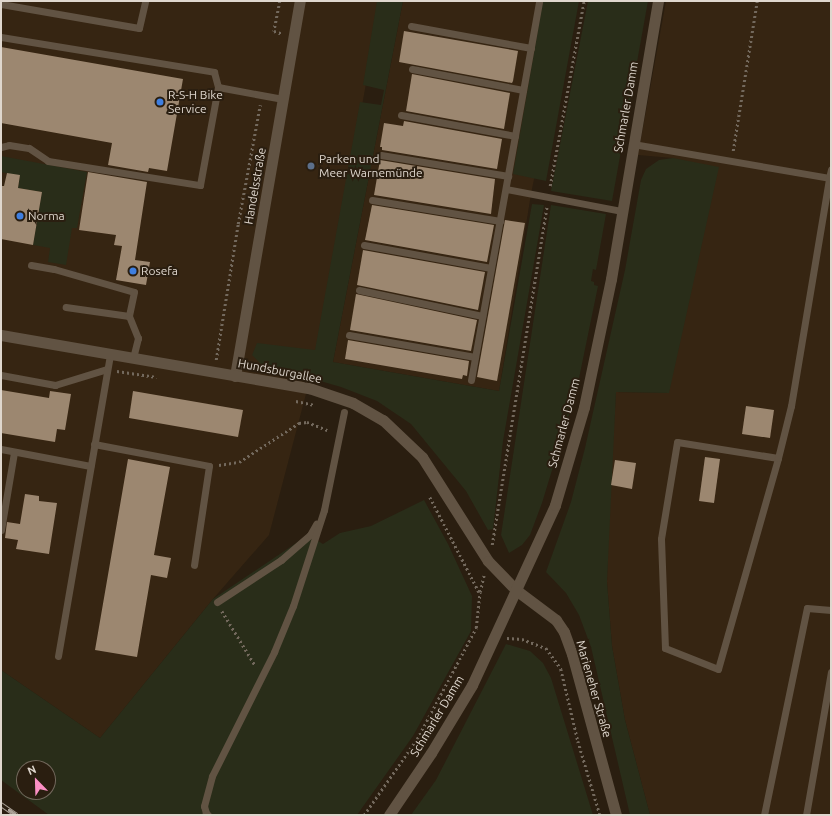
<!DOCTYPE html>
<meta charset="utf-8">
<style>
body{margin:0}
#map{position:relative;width:832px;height:816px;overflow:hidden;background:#2a1e10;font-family:Ubuntu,sans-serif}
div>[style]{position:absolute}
.built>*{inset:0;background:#362512}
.green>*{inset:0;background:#292d19}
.building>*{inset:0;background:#9c8770}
.path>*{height:2.5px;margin-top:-1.25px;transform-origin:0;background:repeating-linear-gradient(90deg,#73695d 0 2px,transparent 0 5px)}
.service>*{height:7px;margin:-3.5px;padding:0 3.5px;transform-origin:3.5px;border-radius:3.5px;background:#615343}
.minor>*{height:11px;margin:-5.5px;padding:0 5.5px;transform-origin:5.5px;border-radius:5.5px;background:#615343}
.tertiary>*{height:11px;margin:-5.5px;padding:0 5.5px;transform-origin:5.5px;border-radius:5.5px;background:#615343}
.rail>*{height:4.5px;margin-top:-2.25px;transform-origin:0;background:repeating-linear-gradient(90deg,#2a1e10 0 9px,#aba297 0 18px);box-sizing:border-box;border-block:1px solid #aba297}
.dots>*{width:11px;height:11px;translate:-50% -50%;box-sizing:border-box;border:2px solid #2a1e10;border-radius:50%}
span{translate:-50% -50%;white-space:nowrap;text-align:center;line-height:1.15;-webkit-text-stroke:4px #2a1e10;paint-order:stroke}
.poi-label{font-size:12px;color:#dfd7ce}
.left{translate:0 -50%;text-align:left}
.street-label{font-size:12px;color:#dfd7ce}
.frame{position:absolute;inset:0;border:2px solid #dfd7ce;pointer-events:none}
.north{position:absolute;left:16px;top:760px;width:40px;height:40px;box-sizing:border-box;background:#2a1e10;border:1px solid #72685c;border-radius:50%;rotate:337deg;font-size:11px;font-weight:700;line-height:16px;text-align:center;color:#dfd7ce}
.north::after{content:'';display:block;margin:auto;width:14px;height:18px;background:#fb8fc4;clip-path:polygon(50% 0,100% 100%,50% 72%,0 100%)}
</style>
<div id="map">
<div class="built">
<i style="clip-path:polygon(1px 1px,381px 1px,318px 348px,269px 535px,213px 599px,100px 738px,1px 670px)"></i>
<i style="clip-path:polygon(403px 1px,570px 1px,531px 194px,499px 391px,333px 362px)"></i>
<i style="clip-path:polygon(666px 1px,831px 1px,831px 815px,650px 815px,625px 720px,612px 646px,607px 582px,609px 504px,616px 392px,669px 393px,673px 158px,638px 155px)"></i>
</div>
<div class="green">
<i style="clip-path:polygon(377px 1px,403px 1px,333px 362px,499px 391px,532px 204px,544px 205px,503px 441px,493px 529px,488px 530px,466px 491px,411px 424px,377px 401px,341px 387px,261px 364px,252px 355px,257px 343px,315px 350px,360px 102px,381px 105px,384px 90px,363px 85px)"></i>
<i style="clip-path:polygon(543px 1px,579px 1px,546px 181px,513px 174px)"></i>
<i style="clip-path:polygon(588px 1px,648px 1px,612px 201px,551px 191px)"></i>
<i style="clip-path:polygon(1px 156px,87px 172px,77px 228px,72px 228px,66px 265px,48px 262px,50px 248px,33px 245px,42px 192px,18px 188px,20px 176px,1px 172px)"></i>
<i style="clip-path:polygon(673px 158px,719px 167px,669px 393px,616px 392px,607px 582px,612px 646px,625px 720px,650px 815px,630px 815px,591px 647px,579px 615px,566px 593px,546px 572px,571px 502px,585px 448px,625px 270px,641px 180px,646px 169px,659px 160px)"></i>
<i style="clip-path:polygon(551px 205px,606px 214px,596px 270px,593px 269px,591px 281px,594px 282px,594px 285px,598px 286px,577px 388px,542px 503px,530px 535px,522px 545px,509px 553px,501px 535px)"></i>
<i style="clip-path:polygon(evenodd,424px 500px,448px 544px,472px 596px,471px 631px,413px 736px,357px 815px,49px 815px,1px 780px,1px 670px,100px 738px,213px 599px,308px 535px,323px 544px,340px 533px,371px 526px,424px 500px,24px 768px,48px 768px,48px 792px,24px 792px,24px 768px)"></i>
<i style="clip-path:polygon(506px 644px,530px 651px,543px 663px,551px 678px,593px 815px,411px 815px,436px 780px)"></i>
</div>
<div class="building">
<i style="clip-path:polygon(404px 31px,518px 51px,513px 81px,512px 83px,399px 62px)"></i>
<i style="clip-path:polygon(1px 47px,183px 79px,167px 171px,149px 168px,148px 172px,108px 165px,112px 143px,1px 123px)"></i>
<i style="clip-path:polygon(412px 74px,510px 93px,504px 129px,406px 111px)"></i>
<i style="clip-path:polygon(404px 121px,502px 139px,497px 169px,382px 150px,382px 147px,380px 147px,384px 123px,403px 126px)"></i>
<i style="clip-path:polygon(380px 160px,495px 179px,491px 214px,374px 195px)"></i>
<i style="clip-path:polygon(88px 172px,147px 182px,135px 260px,150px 262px,146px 285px,116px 280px,122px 246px,114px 245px,116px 235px,79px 230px)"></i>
<i style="clip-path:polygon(7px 173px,20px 175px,18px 188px,42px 192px,33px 245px,1px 239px,1px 186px,4px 186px)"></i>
<i style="clip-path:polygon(372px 205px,494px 225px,487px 262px,365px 240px)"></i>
<i style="clip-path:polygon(505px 220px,525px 223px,497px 381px,477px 377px)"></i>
<i style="clip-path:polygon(363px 250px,485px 272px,478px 310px,357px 285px)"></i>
<i style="clip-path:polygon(356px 294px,477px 320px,471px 351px,350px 330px)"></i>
<i style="clip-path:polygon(348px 340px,469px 361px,467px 376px,463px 375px,462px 379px,345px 359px)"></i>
<i style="clip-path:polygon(1px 390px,49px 398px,50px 391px,71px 394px,65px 430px,57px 429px,55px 442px,1px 433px)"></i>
<i style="clip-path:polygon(133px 391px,243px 410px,238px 437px,129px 418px)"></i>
<i style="clip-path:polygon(746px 406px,774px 410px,770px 438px,742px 434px)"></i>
<i style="clip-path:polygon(705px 457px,720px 459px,714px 503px,699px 501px)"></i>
<i style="clip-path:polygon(128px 459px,170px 467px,154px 555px,171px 558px,167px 578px,151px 575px,137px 657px,95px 650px)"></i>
<i style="clip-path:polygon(615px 460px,636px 463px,632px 489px,611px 485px)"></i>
<i style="clip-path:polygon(25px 494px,39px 496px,39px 501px,57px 503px,49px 554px,16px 549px,18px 540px,5px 538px,7px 522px,20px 524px)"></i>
</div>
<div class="path">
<i style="left:280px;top:1px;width:31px;rotate:101deg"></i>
<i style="left:274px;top:31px;width:9px;rotate:18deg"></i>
<i style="left:733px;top:151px;width:152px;rotate:-80.9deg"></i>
<i style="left:550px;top:186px;width:188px;rotate:-79.6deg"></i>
<i style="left:216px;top:360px;width:138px;rotate:-80.8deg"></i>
<i style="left:238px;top:224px;width:121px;rotate:-79.5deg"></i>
<i style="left:117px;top:371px;width:40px;rotate:8.5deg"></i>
<i style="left:296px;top:401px;width:19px;rotate:12deg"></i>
<i style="left:219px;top:465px;width:20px;rotate:-9deg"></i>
<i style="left:239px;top:462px;width:72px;rotate:-33deg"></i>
<i style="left:299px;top:423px;width:8px;rotate:-7deg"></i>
<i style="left:307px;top:422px;width:22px;rotate:22deg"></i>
<i style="left:430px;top:497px;width:107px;rotate:62.7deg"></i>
<i style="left:492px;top:545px;width:342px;rotate:-80.8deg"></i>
<i style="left:222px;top:611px;width:63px;rotate:58.6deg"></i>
<i style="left:507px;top:638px;width:15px;rotate:4deg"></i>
<i style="left:522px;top:639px;width:26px;rotate:21deg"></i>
<i style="left:546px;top:648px;width:26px;rotate:54deg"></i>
<i style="left:561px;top:669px;width:74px;rotate:76.7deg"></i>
<i style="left:578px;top:741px;width:77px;rotate:73.4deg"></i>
<i style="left:364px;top:815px;width:93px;rotate:-55.1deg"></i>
<i style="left:417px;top:739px;width:126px;rotate:-62deg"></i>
<i style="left:476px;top:628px;width:36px;rotate:-84deg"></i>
<i style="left:480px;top:592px;width:17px;rotate:-77deg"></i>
</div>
<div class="service">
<i style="left:1px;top:4px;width:140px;rotate:9.9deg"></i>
<i style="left:139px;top:28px;width:28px;rotate:-77deg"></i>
<i style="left:411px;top:26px;width:122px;rotate:10.4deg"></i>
<i style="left:1px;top:37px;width:216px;rotate:9.3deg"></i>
<i style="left:214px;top:72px;width:16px;rotate:75deg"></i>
<i style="left:412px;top:69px;width:113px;rotate:10.7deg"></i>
<i style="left:401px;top:115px;width:116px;rotate:10.4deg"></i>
<i style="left:633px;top:144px;width:199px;rotate:9.8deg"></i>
<i style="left:829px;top:178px;width:9px;rotate:-77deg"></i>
<i style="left:1px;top:147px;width:8px;rotate:-14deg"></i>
<i style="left:9px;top:145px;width:20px;rotate:9deg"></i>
<i style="left:29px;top:148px;width:23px;rotate:34deg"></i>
<i style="left:48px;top:161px;width:154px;rotate:9deg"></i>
<i style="left:200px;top:185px;width:100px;rotate:-79.6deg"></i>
<i style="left:218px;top:87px;width:66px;rotate:10.5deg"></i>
<i style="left:381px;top:155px;width:129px;rotate:9.4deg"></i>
<i style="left:506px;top:189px;width:117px;rotate:10.8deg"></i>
<i style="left:372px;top:200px;width:130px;rotate:9.3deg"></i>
<i style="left:364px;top:245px;width:129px;rotate:10.3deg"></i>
<i style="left:31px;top:265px;width:23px;rotate:10deg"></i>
<i style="left:54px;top:269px;width:83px;rotate:16deg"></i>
<i style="left:134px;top:292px;width:25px;rotate:102deg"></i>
<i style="left:129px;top:316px;width:64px;rotate:-171.9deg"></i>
<i style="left:359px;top:290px;width:126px;rotate:11.9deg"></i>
<i style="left:129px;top:316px;width:24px;rotate:68deg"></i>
<i style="left:138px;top:338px;width:21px;rotate:104deg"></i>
<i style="left:349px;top:335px;width:128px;rotate:9.9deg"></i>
<i style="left:1px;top:375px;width:55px;rotate:10.5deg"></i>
<i style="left:55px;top:385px;width:54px;rotate:-17.1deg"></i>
<i style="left:471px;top:380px;width:385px;rotate:-79.8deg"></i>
<i style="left:94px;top:444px;width:117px;rotate:10.8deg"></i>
<i style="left:209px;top:466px;width:100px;rotate:98.6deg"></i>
<i style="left:1px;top:449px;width:91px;rotate:10.8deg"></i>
<i style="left:778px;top:458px;width:102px;rotate:-171deg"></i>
<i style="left:677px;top:442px;width:98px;rotate:99.4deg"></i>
<i style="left:661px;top:539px;width:109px;rotate:87.9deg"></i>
<i style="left:665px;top:648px;width:57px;rotate:21.6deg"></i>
<i style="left:718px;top:669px;width:219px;rotate:-74.1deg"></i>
<i style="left:778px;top:458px;width:54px;rotate:-76deg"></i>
<i style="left:791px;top:406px;width:231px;rotate:-80.5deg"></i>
<i style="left:1px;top:530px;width:79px;rotate:-80.5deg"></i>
<i style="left:217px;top:602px;width:77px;rotate:-33.3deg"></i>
<i style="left:281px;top:560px;width:38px;rotate:-41deg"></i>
<i style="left:310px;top:535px;width:13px;rotate:-61deg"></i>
<i style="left:58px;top:656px;width:306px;rotate:-80.2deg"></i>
<i style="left:208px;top:815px;width:3px;rotate:-135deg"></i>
<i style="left:206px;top:813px;width:7px;rotate:-106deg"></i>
<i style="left:204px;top:806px;width:31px;rotate:-75deg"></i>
<i style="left:212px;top:776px;width:139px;rotate:-63.4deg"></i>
<i style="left:274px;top:652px;width:50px;rotate:-67.6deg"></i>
<i style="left:293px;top:606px;width:101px;rotate:-72.1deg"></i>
<i style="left:324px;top:510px;width:100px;rotate:-78.5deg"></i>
<i style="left:764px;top:815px;width:211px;rotate:-78.3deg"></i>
<i style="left:807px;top:608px;width:24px;rotate:5deg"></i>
<i style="left:806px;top:815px;width:145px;rotate:-80.1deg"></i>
</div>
<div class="minor">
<i style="left:235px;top:376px;width:381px;rotate:-80.2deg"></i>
</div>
<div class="tertiary">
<i style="left:1px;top:335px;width:313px;rotate:9.8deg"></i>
<i style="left:309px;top:388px;width:46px;rotate:18.8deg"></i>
<i style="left:353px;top:403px;width:34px;rotate:30deg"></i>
<i style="left:383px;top:420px;width:54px;rotate:43.5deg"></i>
<i style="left:422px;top:457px;width:123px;rotate:57.6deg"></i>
<i style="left:488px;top:561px;width:40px;rotate:46deg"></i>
<i style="left:516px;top:590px;width:50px;rotate:36.9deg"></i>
<i style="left:556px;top:620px;width:14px;rotate:56deg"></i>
<i style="left:564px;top:632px;width:23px;rotate:70deg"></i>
<i style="left:572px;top:654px;width:167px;rotate:74.7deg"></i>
<i style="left:389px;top:815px;width:75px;rotate:-55.9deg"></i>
<i style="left:431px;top:753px;width:79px;rotate:-58.9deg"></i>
<i style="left:472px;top:685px;width:198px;rotate:-65.2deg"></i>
<i style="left:555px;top:505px;width:102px;rotate:-73.5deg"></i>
<i style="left:584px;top:407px;width:131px;rotate:-78.1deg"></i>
<i style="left:611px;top:279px;width:282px;rotate:-80.4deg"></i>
</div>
<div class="rail">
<i style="left:1px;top:804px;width:19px;rotate:35deg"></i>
</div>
<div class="dots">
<i style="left:160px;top:102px;background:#3f7fe0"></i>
<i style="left:311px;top:166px;background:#5c6f8a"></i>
<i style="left:20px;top:216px;background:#3f7fe0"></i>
<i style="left:133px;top:271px;background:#3f7fe0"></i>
</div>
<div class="poi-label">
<span class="left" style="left:168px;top:102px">R-S-H Bike<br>Service</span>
<span class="left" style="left:319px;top:166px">Parken und<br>Meer Warnemünde</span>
<span class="left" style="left:28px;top:216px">Norma</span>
<span class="left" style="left:141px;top:271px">Rosefa</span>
</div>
<div class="street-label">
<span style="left:626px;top:107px;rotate:-80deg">Schmarler Damm</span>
<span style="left:255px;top:186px;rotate:-80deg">Handelsstraße</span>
<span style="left:280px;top:371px;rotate:11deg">Hundsburgallee</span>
<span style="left:564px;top:423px;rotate:-75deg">Schmarler Damm</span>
<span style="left:594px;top:689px;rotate:74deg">Marieneher Straße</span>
<span style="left:437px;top:716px;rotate:-59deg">Schmarler Damm</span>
</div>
<div class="frame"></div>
<div class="north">N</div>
</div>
